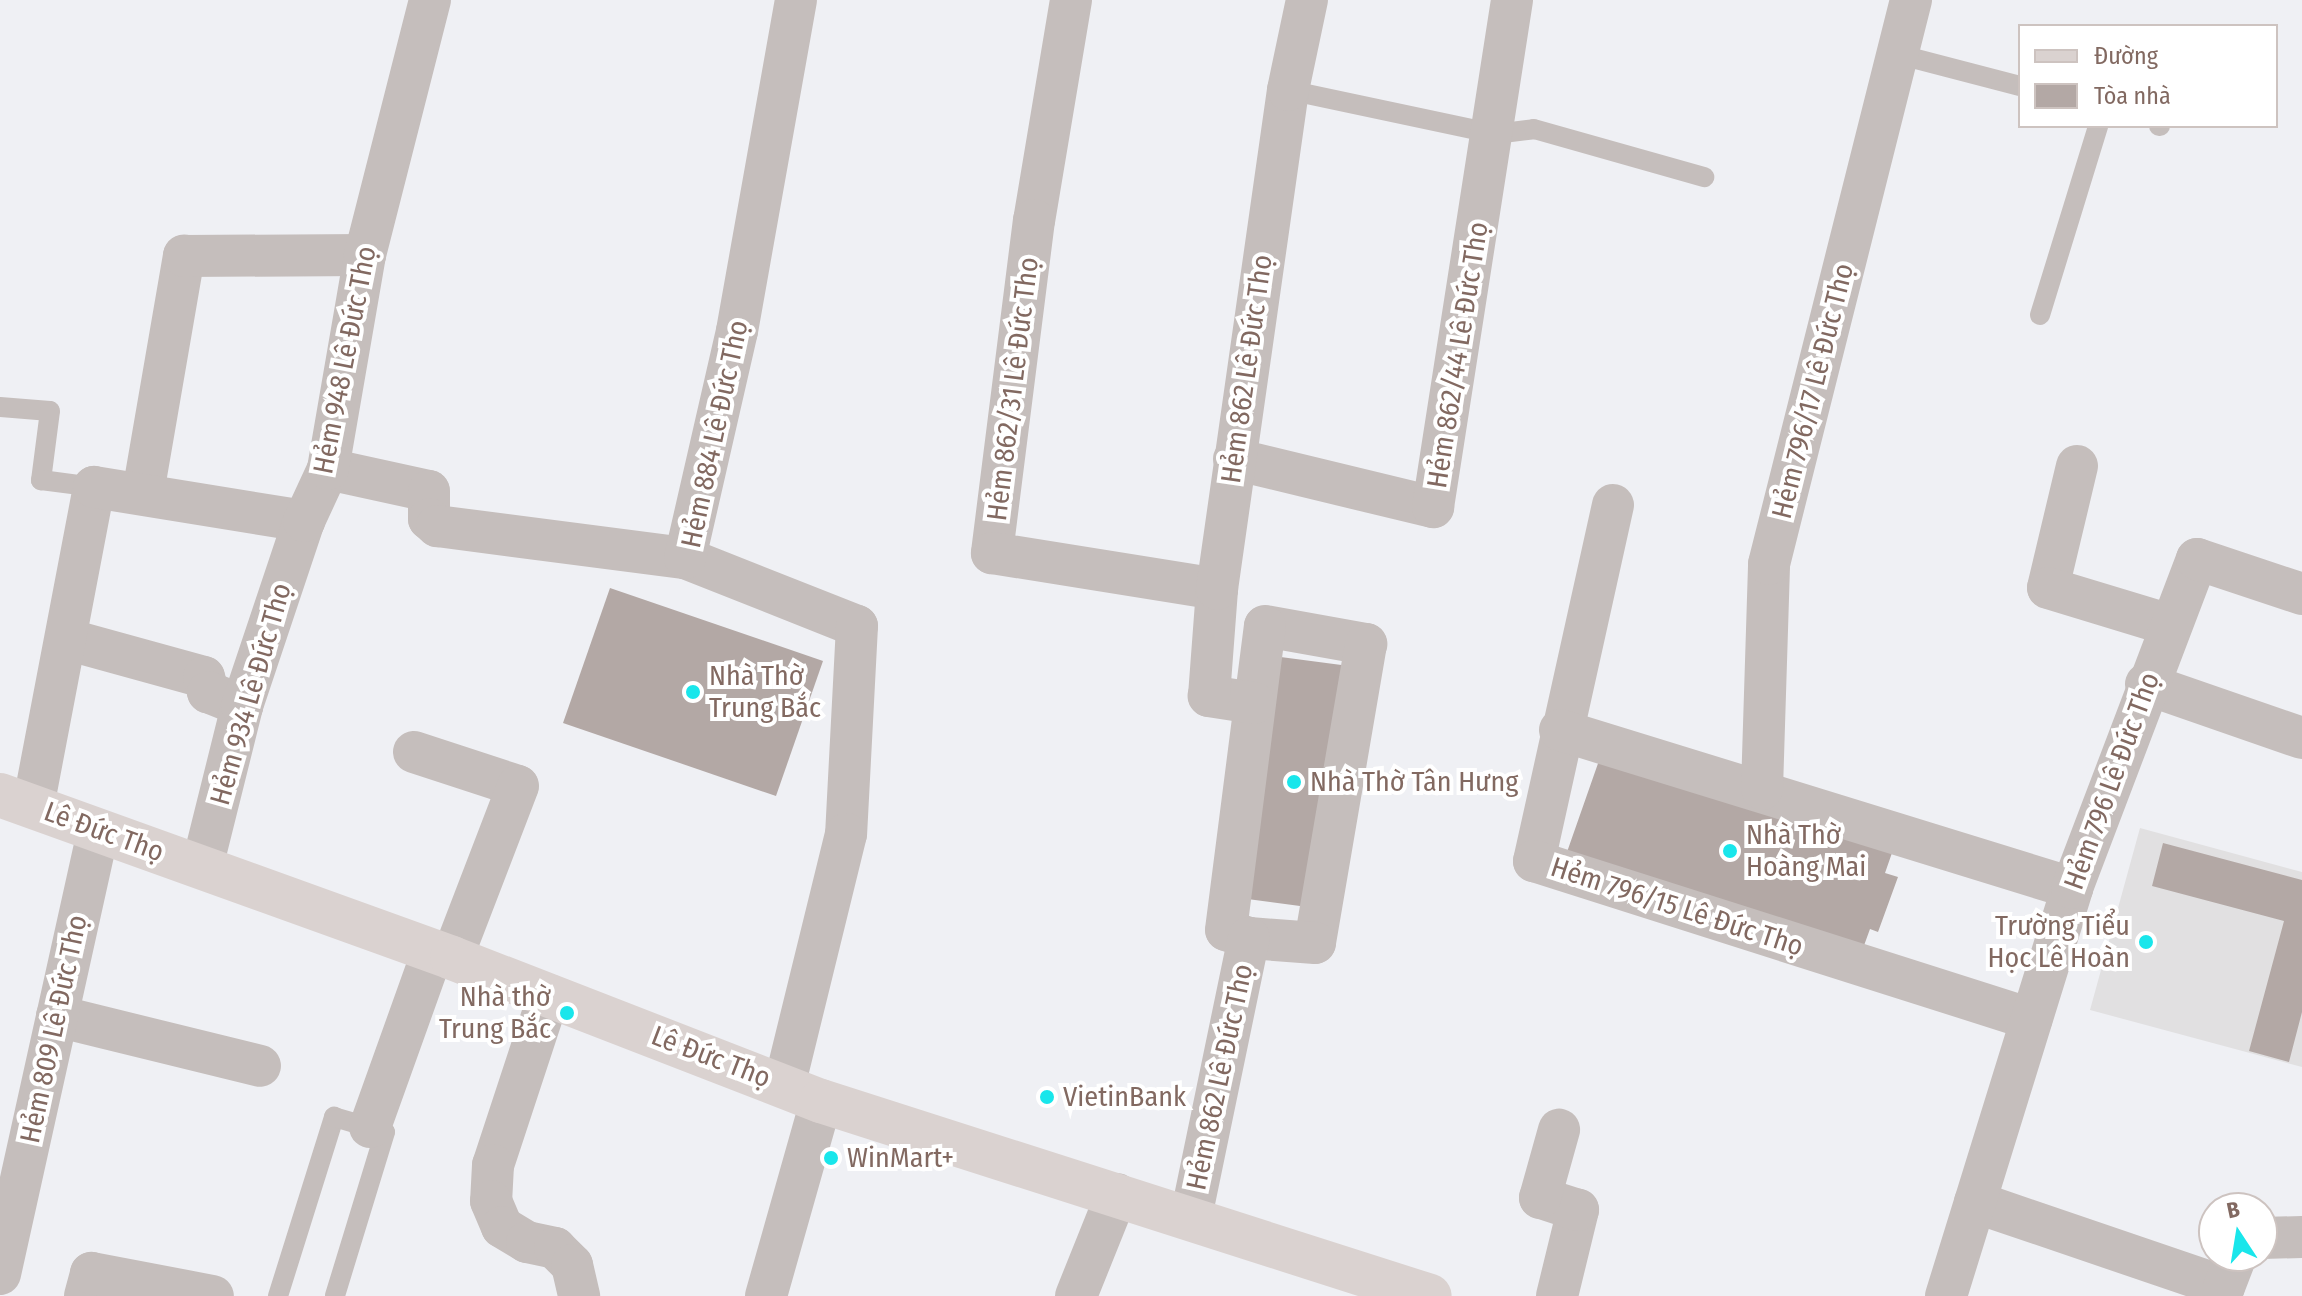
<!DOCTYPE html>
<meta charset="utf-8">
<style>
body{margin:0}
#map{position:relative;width:2302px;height:1296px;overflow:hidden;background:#eff0f4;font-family:"Fira Sans Condensed",sans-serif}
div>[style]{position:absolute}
.built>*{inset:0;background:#e1e0e1}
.building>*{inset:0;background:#b3a8a5}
.lane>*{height:20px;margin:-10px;padding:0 10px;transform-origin:10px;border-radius:10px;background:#c5bebc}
.street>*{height:42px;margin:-21px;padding:0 21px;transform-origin:21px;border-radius:21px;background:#c5bebc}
.secondary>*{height:44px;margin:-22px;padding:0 22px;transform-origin:22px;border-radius:22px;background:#dad2d0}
.dots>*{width:22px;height:22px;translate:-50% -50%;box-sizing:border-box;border:4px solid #fff;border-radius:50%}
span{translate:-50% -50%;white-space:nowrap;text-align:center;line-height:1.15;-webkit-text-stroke:8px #fff;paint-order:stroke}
.street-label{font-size:28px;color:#826961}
.poi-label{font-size:28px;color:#826961}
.left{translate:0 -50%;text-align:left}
.right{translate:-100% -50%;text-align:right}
.legend{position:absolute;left:2018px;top:24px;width:260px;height:104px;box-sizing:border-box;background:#fff;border:2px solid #cdc3c0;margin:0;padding:10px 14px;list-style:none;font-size:24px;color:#826961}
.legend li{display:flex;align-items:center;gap:16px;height:40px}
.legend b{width:40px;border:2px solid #cdc3c0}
.north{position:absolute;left:2198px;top:1192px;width:80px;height:80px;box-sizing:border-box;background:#fff;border:2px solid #cdc3c0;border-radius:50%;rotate:348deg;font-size:22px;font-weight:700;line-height:32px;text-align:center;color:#826961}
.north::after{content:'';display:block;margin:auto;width:28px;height:36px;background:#19e6eb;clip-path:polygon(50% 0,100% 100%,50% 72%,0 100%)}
</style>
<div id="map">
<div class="built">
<i style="clip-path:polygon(2140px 828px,2302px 872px,2302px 1067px,2090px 1010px)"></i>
</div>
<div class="building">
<i style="clip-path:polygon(610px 588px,823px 661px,776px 796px,563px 723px)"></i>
<i style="clip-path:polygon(1273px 656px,1349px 666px,1315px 908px,1240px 898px)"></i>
<i style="clip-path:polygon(1602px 752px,1893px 850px,1885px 873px,1898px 877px,1878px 932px,1870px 929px,1862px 951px,1567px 852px)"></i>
<i style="clip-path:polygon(2163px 843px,2302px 880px,2302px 1012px,2289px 1062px,2249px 1051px,2284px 921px,2152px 886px)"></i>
</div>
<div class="lane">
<i style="left:1897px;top:54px;width:127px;rotate:14.6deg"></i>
<i style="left:1288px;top:90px;width:212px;rotate:12deg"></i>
<i style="left:1495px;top:134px;width:39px;rotate:-7deg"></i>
<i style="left:1534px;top:129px;width:177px;rotate:15.8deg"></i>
<i style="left:2159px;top:126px;width:1px"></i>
<i style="left:2040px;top:315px;width:198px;rotate:-72.9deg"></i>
<i style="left:0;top:407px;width:50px;rotate:4.6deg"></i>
<i style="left:50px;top:411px;width:70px;rotate:97.4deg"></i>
<i style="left:41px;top:480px;width:53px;rotate:7.5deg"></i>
<i style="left:278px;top:1296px;width:188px;rotate:-72.6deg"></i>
<i style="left:334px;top:1117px;width:53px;rotate:16.4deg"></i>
<i style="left:385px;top:1132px;width:171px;rotate:107deg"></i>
</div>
<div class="street">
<i style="left:1071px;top:0;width:223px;rotate:99.5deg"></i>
<i style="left:1034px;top:220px;width:336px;rotate:97.2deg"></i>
<i style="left:992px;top:553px;width:228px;rotate:9.1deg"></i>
<i style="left:1234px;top:459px;width:205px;rotate:13.6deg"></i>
<i style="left:1433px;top:507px;width:513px;rotate:-81.14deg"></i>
<i style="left:2077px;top:466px;width:125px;rotate:103.4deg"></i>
<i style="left:2048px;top:588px;width:127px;rotate:16.9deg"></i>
<i style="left:328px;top:469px;width:103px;rotate:12.3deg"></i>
<i style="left:429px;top:491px;width:28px;rotate:90deg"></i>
<i style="left:429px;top:519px;width:11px;rotate:41deg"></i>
<i style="left:437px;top:526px;width:250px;rotate:7.4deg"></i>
<i style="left:685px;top:558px;width:185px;rotate:21.6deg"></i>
<i style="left:857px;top:626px;width:208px;rotate:93deg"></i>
<i style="left:846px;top:834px;width:260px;rotate:103.8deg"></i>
<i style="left:143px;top:493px;width:241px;rotate:-80.2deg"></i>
<i style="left:184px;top:256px;width:181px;rotate:-0.3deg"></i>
<i style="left:1613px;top:505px;width:365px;rotate:102.5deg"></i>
<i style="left:1534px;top:861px;width:522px;rotate:17.64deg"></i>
<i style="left:685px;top:558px;width:233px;rotate:-77.1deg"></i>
<i style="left:737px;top:331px;width:336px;rotate:-79.9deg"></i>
<i style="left:1265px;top:626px;width:103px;rotate:10.1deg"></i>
<i style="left:1366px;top:644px;width:303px;rotate:99.7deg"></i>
<i style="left:1315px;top:943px;width:66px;rotate:-175.7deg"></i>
<i style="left:1249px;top:938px;width:24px;rotate:-161deg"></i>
<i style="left:1226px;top:930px;width:306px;rotate:-82.7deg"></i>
<i style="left:66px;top:639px;width:143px;rotate:15.4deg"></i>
<i style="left:204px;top:677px;width:16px;rotate:75deg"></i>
<i style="left:208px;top:692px;width:37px;rotate:22deg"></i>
<i style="left:2146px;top:684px;width:165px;rotate:19.1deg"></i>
<i style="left:1254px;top:703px;width:46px;rotate:-171.2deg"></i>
<i style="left:1209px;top:696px;width:107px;rotate:-85.7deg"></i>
<i style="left:1217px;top:589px;width:504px;rotate:-81.9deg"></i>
<i style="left:1288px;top:90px;width:92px;rotate:-78.1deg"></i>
<i style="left:1560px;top:730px;width:536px;rotate:17.15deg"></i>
<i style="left:414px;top:752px;width:109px;rotate:18.1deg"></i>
<i style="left:518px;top:786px;width:184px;rotate:111deg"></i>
<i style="left:1762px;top:789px;width:225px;rotate:-88.2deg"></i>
<i style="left:1769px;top:564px;width:582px;rotate:-75.87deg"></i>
<i style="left:33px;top:807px;width:326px;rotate:-79.2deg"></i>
<i style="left:94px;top:487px;width:213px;rotate:9.2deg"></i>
<i style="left:202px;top:867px;width:166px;rotate:-76deg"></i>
<i style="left:242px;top:706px;width:195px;rotate:-71.5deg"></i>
<i style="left:304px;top:521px;width:57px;rotate:-65.2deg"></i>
<i style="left:328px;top:469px;width:217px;rotate:-80.2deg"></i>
<i style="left:365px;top:255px;width:263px;rotate:-75.7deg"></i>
<i style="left:549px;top:995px;width:179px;rotate:108.2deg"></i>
<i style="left:493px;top:1165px;width:36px;rotate:93deg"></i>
<i style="left:491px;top:1201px;width:28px;rotate:67deg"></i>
<i style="left:502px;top:1227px;width:29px;rotate:31deg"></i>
<i style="left:527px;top:1242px;width:29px;rotate:12deg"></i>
<i style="left:555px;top:1248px;width:24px;rotate:45deg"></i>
<i style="left:572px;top:1265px;width:32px;rotate:77deg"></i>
<i style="left:57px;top:1016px;width:209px;rotate:13.8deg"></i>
<i style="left:370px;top:1127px;width:187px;rotate:-70.3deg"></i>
<i style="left:1975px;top:1202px;width:263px;rotate:18.8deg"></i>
<i style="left:2224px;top:1287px;width:33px;rotate:-69deg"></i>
<i style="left:1191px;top:1217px;width:285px;rotate:-78.3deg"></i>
<i style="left:2262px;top:1238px;width:40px;rotate:-1.4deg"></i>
<i style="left:0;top:1274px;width:454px;rotate:-77.5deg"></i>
<i style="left:85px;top:1296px;width:24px;rotate:-75deg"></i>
<i style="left:91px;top:1273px;width:124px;rotate:10.7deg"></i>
<i style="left:766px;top:1296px;width:203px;rotate:-74.2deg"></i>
<i style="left:1076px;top:1296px;width:110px;rotate:-68.1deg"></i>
<i style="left:1557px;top:1296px;width:89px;rotate:-76.3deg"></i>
<i style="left:1578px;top:1210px;width:40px;rotate:-162deg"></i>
<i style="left:1540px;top:1198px;width:71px;rotate:-74.4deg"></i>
<i style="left:1946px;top:1296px;width:427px;rotate:-72.8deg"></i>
<i style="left:2072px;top:888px;width:352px;rotate:-69.2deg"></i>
<i style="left:2197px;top:559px;width:111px;rotate:18.4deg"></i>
</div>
<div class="secondary">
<i style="left:0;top:795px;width:480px;rotate:19.8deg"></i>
<i style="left:452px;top:958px;width:396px;rotate:21.2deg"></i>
<i style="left:821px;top:1101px;width:639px;rotate:17.75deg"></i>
</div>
<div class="dots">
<i style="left:693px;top:692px;background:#19e6eb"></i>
<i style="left:1294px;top:782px;background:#19e6eb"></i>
<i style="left:1730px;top:851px;background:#19e6eb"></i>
<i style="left:2146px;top:942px;background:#19e6eb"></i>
<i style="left:567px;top:1013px;background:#19e6eb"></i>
<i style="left:1047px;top:1097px;background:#19e6eb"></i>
<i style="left:831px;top:1158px;background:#19e6eb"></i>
</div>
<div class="street-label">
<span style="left:1458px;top:355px;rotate:-81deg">Hẻm 862/44 Lê Đức Thọ</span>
<span style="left:345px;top:360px;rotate:-79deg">Hẻm 948 Lê Đức Thọ</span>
<span style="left:1247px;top:369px;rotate:-82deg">Hẻm 862 Lê Đức Thọ</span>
<span style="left:1013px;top:389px;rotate:-83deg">Hẻm 862/31 Lê Đức Thọ</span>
<span style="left:1813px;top:391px;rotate:-76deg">Hẻm 796/17 Lê Đức Thọ</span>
<span style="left:715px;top:434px;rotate:-78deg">Hẻm 884 Lê Đức Thọ</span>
<span style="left:251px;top:694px;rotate:-74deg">Hẻm 934 Lê Đức Thọ</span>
<span style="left:2112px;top:781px;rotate:-70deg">Hẻm 796 Lê Đức Thọ</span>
<span style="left:104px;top:832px;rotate:20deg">Lê Đức Thọ</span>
<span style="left:1677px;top:907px;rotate:18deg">Hẻm 796/15 Lê Đức Thọ</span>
<span style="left:54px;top:1029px;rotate:-78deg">Hẻm 809 Lê Đức Thọ</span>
<span style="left:711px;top:1057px;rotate:21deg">Lê Đức Thọ</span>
<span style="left:1220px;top:1077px;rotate:-78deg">Hẻm 862 Lê Đức Thọ</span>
</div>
<div class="poi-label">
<span class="left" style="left:709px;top:692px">Nhà Thờ<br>Trung Bắc</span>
<span class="left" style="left:1310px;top:782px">Nhà Thờ Tân Hưng</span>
<span class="left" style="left:1746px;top:851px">Nhà Thờ<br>Hoàng Mai</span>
<span class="right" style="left:2130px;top:942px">Trường Tiểu<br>Học Lê Hoàn</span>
<span class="right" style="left:551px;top:1013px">Nhà thờ<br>Trung Bắc</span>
<span class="left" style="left:1063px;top:1097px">VietinBank</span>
<span class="left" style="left:847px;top:1158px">WinMart+</span>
</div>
<ul class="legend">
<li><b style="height:10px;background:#dad2d0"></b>Đường</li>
<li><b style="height:22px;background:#b3a8a5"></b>Tòa nhà</li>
</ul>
<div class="north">B</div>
</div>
